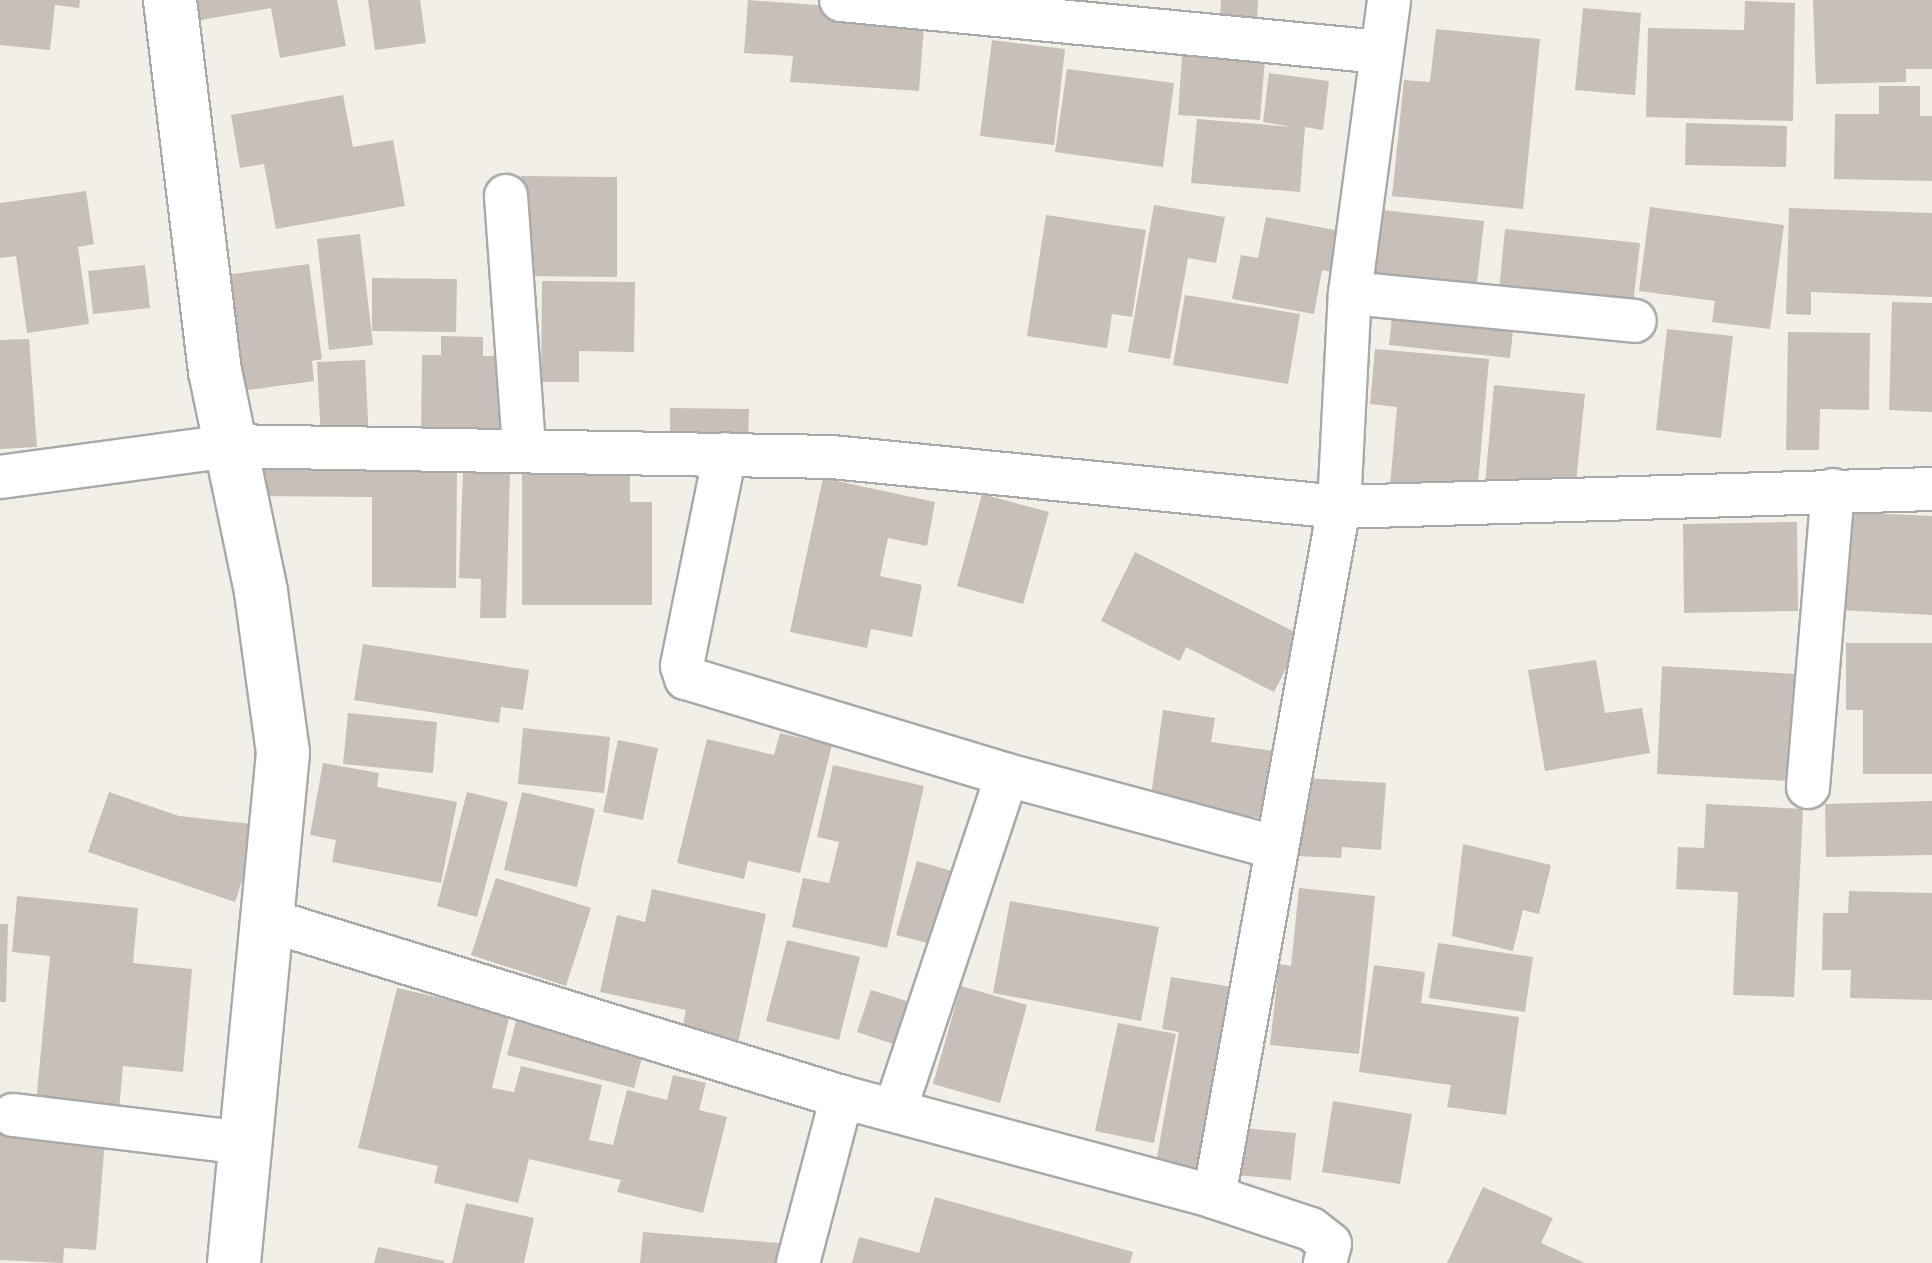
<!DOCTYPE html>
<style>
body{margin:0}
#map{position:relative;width:1932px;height:1263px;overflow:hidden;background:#f2efe9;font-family:Jost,sans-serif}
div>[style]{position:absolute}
.building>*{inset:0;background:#c7bfb8}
.roads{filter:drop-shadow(2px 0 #a9a9a9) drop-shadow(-2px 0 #a9a9a9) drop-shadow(0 2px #a9a9a9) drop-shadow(0 -2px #a9a9a9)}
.minor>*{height:42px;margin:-21px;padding:0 21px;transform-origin:21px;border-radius:21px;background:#fff}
.tertiary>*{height:52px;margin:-26px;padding:0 26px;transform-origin:26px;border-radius:26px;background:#fff}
span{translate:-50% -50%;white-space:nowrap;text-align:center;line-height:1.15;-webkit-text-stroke:10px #fff;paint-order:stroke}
</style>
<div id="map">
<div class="building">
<i style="clip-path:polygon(0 0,80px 0,79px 8px,55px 5px,50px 50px,0 45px)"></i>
<i style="clip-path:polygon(198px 0,337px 0,346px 46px,280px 58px,271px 8px,201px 20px)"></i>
<i style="clip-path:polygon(368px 0,420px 0,426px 43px,375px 50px)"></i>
<i style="clip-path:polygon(748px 0,925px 13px,919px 91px,790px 82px,793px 56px,744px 53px)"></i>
<i style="clip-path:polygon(1221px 0,1258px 0,1257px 22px,1220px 21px)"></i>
<i style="clip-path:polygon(1813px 0,1932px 0,1932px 69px,1906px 69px,1906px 82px,1816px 84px)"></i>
<i style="clip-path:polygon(1745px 1px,1795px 3px,1793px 121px,1646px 117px,1648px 28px,1744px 30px)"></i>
<i style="clip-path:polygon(1583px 8px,1641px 13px,1635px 95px,1575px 90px)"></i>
<i style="clip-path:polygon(1436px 29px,1540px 39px,1523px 209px,1392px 196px,1404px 80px,1430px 82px)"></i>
<i style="clip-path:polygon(992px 40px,1065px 49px,1054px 145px,980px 136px)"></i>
<i style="clip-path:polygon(1183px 42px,1266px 47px,1260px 120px,1178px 115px)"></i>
<i style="clip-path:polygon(1067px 69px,1174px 83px,1163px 167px,1055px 152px)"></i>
<i style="clip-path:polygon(1269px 73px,1329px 81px,1323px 130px,1305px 127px,1300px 192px,1191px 183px,1197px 119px,1292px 127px,1263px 122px)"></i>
<i style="clip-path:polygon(1879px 86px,1920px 86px,1920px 116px,1932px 116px,1932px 181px,1834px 179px,1835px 114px,1879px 114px)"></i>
<i style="clip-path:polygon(343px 95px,353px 147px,393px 140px,405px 206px,276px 229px,264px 164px,240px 168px,231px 115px)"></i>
<i style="clip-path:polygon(1686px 123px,1787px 126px,1786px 167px,1685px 165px)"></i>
<i style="clip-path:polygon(521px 176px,617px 177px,617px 277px,521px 276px)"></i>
<i style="clip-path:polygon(86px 191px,94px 244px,78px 247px,89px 324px,27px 333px,16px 256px,0 258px,0 203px)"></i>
<i style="clip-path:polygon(1154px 205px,1225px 217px,1216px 263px,1188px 258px,1170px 359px,1128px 352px)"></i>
<i style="clip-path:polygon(1650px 207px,1784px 225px,1770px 329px,1712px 322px,1715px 301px,1639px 291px)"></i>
<i style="clip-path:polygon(1789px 208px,1932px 213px,1932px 297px,1811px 292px,1811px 315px,1786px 314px)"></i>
<i style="clip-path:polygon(1372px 209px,1484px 221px,1475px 300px,1363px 287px)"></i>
<i style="clip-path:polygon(1046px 215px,1146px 230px,1132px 317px,1112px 314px,1107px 348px,1027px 336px)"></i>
<i style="clip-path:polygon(1266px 217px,1340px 231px,1332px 272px,1322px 270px,1314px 314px,1232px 299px,1241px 255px,1258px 258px)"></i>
<i style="clip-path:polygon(1505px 229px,1640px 243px,1632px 314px,1498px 301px)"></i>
<i style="clip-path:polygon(360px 234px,373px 345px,329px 350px,317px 239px)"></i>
<i style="clip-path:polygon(309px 264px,322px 359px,312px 361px,314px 381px,226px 393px,210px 277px)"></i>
<i style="clip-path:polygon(145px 265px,150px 308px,93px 314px,88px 271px)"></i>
<i style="clip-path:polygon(372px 278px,457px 279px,456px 332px,372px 331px)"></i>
<i style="clip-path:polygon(542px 281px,635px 282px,634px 352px,579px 351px,579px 382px,541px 382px)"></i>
<i style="clip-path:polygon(1185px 295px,1300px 314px,1288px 384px,1173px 365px)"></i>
<i style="clip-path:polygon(1394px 299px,1515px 313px,1510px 358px,1389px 345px)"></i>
<i style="clip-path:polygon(1892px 302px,1932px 303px,1932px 412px,1889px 410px)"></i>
<i style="clip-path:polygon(1667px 329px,1733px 336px,1721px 438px,1656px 430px)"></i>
<i style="clip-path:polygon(1788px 332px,1870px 333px,1869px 410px,1820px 409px,1819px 450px,1786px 450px)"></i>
<i style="clip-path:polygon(441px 336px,483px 337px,483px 356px,510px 356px,508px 439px,421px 437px,422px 355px,441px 355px)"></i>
<i style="clip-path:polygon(29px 339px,37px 447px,0 449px,0 340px)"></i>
<i style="clip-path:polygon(1375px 349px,1489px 359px,1477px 494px,1390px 486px,1397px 407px,1370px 404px)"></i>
<i style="clip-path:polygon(365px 360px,369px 439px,321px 441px,317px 362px)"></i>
<i style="clip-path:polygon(1494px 385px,1585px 394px,1575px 493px,1485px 484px)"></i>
<i style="clip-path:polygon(670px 408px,749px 409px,748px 448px,670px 447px)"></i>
<i style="clip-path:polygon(250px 456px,457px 457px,456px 588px,372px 587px,372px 497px,249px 496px)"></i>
<i style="clip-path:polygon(522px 458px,630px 458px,630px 502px,652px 502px,652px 605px,522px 605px)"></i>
<i style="clip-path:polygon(463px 472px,510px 473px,506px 618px,480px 618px,481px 579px,459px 578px)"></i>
<i style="clip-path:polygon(823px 478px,935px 502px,927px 546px,888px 538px,880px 576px,922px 585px,912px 637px,871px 629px,867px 648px,790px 632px)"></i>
<i style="clip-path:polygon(982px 494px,1049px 512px,1023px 604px,957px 586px)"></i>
<i style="clip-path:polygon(1844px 512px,1932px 516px,1932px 615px,1839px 610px)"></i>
<i style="clip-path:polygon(1797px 522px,1798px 611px,1684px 613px,1683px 524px)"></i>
<i style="clip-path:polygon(1135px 552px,1303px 636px,1274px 692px,1186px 647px,1180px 661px,1101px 621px)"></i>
<i style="clip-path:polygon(1846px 643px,1932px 643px,1932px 774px,1863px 774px,1863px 710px,1846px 710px)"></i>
<i style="clip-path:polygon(363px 644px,529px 670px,523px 710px,501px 707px,499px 723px,354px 700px)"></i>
<i style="clip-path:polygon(1596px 660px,1605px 713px,1642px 708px,1650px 753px,1545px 771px,1528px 670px)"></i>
<i style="clip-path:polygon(1662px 666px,1796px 674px,1790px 781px,1657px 774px)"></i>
<i style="clip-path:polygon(1163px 710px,1215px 718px,1211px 742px,1273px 751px,1262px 818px,1150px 803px)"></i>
<i style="clip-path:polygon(348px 713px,437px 722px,433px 773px,343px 764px)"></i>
<i style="clip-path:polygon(523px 728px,610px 737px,604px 793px,518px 784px)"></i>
<i style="clip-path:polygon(780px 733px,832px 745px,800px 873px,748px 861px,744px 879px,677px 863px,707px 739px,774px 755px)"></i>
<i style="clip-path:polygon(618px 740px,658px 748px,643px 820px,603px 812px)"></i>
<i style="clip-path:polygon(323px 763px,379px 773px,377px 787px,457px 802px,441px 883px,332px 862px,336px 840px,310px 835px)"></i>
<i style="clip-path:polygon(833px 765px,924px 786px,887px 948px,792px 927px,803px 878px,829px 883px,839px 842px,817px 837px)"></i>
<i style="clip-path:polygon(1304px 778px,1386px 783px,1381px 850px,1342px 847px,1341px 858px,1298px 856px)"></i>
<i style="clip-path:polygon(109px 792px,179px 816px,261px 825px,235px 902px,88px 852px)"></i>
<i style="clip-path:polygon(467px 792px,508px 802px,477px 917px,437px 906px)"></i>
<i style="clip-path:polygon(522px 792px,595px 809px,577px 887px,504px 870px)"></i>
<i style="clip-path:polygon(1932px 801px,1932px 855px,1826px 857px,1825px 804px)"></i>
<i style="clip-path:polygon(1706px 804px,1803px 809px,1794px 997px,1733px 995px,1738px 892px,1676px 889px,1678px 847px,1704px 848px)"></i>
<i style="clip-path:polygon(1463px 844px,1551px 865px,1539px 914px,1523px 910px,1513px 951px,1452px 936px)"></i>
<i style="clip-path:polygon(917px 861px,952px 871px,931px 944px,896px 935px)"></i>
<i style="clip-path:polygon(496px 878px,591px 908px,566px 986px,471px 955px)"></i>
<i style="clip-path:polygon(1299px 888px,1375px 896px,1359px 1054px,1270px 1045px,1279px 964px,1291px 966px)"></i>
<i style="clip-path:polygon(652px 889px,766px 914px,738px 1043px,682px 1031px,686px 1010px,600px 992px,617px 915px,645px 922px)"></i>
<i style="clip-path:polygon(1849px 891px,1932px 893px,1932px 1000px,1850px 998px,1851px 970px,1822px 970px,1823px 913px,1848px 913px)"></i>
<i style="clip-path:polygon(17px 896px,138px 908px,133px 963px,192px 969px,183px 1072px,123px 1066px,119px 1111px,36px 1103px,50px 956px,12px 952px)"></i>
<i style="clip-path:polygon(1010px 901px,1159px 927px,1141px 1021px,993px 993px)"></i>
<i style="clip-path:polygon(0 924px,8px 924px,6px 1002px,0 1002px)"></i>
<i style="clip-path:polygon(787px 940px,860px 957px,839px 1040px,766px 1021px)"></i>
<i style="clip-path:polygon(1438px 943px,1533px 957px,1525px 1012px,1429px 998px)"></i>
<i style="clip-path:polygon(1374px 965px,1425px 972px,1421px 1003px,1519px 1017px,1506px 1115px,1447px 1107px,1451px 1085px,1359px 1072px)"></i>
<i style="clip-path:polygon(1171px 977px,1232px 987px,1200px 1182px,1154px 1175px,1179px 1032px,1162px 1029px)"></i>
<i style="clip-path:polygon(961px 986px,1027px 1005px,1000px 1103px,933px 1084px)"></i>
<i style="clip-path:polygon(397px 988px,510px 1014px,492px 1088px,514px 1092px,521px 1066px,602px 1085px,589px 1140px,613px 1145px,627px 1090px,667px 1100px,673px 1075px,706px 1083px,699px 1110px,727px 1117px,703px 1213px,617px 1192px,621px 1180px,529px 1159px,518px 1203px,434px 1183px,438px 1166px,358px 1148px)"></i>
<i style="clip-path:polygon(871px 990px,910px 1002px,896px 1045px,857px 1032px)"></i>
<i style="clip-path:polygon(517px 1018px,644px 1050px,634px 1088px,507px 1055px)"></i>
<i style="clip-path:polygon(1118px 1023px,1176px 1034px,1154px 1143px,1095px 1131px)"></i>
<i style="clip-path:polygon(1333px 1101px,1412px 1114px,1400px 1184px,1322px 1172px)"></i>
<i style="clip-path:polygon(0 1120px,106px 1128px,96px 1250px,64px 1248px,63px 1263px,0 1260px)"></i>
<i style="clip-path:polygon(1231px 1127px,1296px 1133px,1291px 1180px,1226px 1174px)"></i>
<i style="clip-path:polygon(1483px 1187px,1553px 1218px,1541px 1243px,1585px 1263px,1447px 1263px)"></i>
<i style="clip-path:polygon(935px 1197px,1133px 1252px,1130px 1263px,852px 1263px,859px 1237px,919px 1253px)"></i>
<i style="clip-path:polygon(466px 1203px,534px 1218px,524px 1263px,452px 1263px)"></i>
<i style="clip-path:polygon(643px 1232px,779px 1243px,777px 1263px,640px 1263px)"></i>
<i style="clip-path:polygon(378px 1247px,444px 1261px,444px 1263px,374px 1263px)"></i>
</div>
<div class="roads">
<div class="minor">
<i style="left:841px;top:0;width:542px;rotate:5.51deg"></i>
<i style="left:506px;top:196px;width:255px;rotate:85.9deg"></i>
<i style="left:1350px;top:293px;width:286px;rotate:5.6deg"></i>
<i style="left:725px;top:454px;width:216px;rotate:101.5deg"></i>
<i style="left:682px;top:666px;width:13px;rotate:72deg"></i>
<i style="left:686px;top:678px;width:335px;rotate:16.8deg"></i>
<i style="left:0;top:477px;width:230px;rotate:-7.7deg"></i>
<i style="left:228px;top:446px;width:604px;rotate:1.04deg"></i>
<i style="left:832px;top:457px;width:509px;rotate:5.63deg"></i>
<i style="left:1339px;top:507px;width:593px;rotate:-1.74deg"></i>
<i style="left:1808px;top:787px;width:298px;rotate:-85.2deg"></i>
<i style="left:271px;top:921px;width:598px;rotate:17.13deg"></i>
<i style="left:842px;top:1097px;width:385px;rotate:15deg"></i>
<i style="left:1214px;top:1197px;width:102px;rotate:18.3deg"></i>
<i style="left:1311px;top:1229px;width:24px;rotate:38deg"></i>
<i style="left:1330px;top:1244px;width:20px;rotate:105deg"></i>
<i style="left:895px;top:1110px;width:353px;rotate:-71.5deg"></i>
<i style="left:1007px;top:775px;width:276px;rotate:15.1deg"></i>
<i style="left:13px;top:1115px;width:232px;rotate:6.9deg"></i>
<i style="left:1214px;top:1197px;width:701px;rotate:-79.73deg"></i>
<i style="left:1339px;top:507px;width:214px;rotate:-87.1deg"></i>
<i style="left:1350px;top:293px;width:296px;rotate:-82.4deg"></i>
<i style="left:798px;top:1263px;width:172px;rotate:-75.2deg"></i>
</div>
<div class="tertiary">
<i style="left:170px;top:0;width:374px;rotate:83.1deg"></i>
<i style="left:215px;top:371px;width:226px;rotate:78.2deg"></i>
<i style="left:261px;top:592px;width:162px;rotate:82.2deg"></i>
<i style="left:283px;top:753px;width:512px;rotate:95.49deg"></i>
</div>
</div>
</div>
